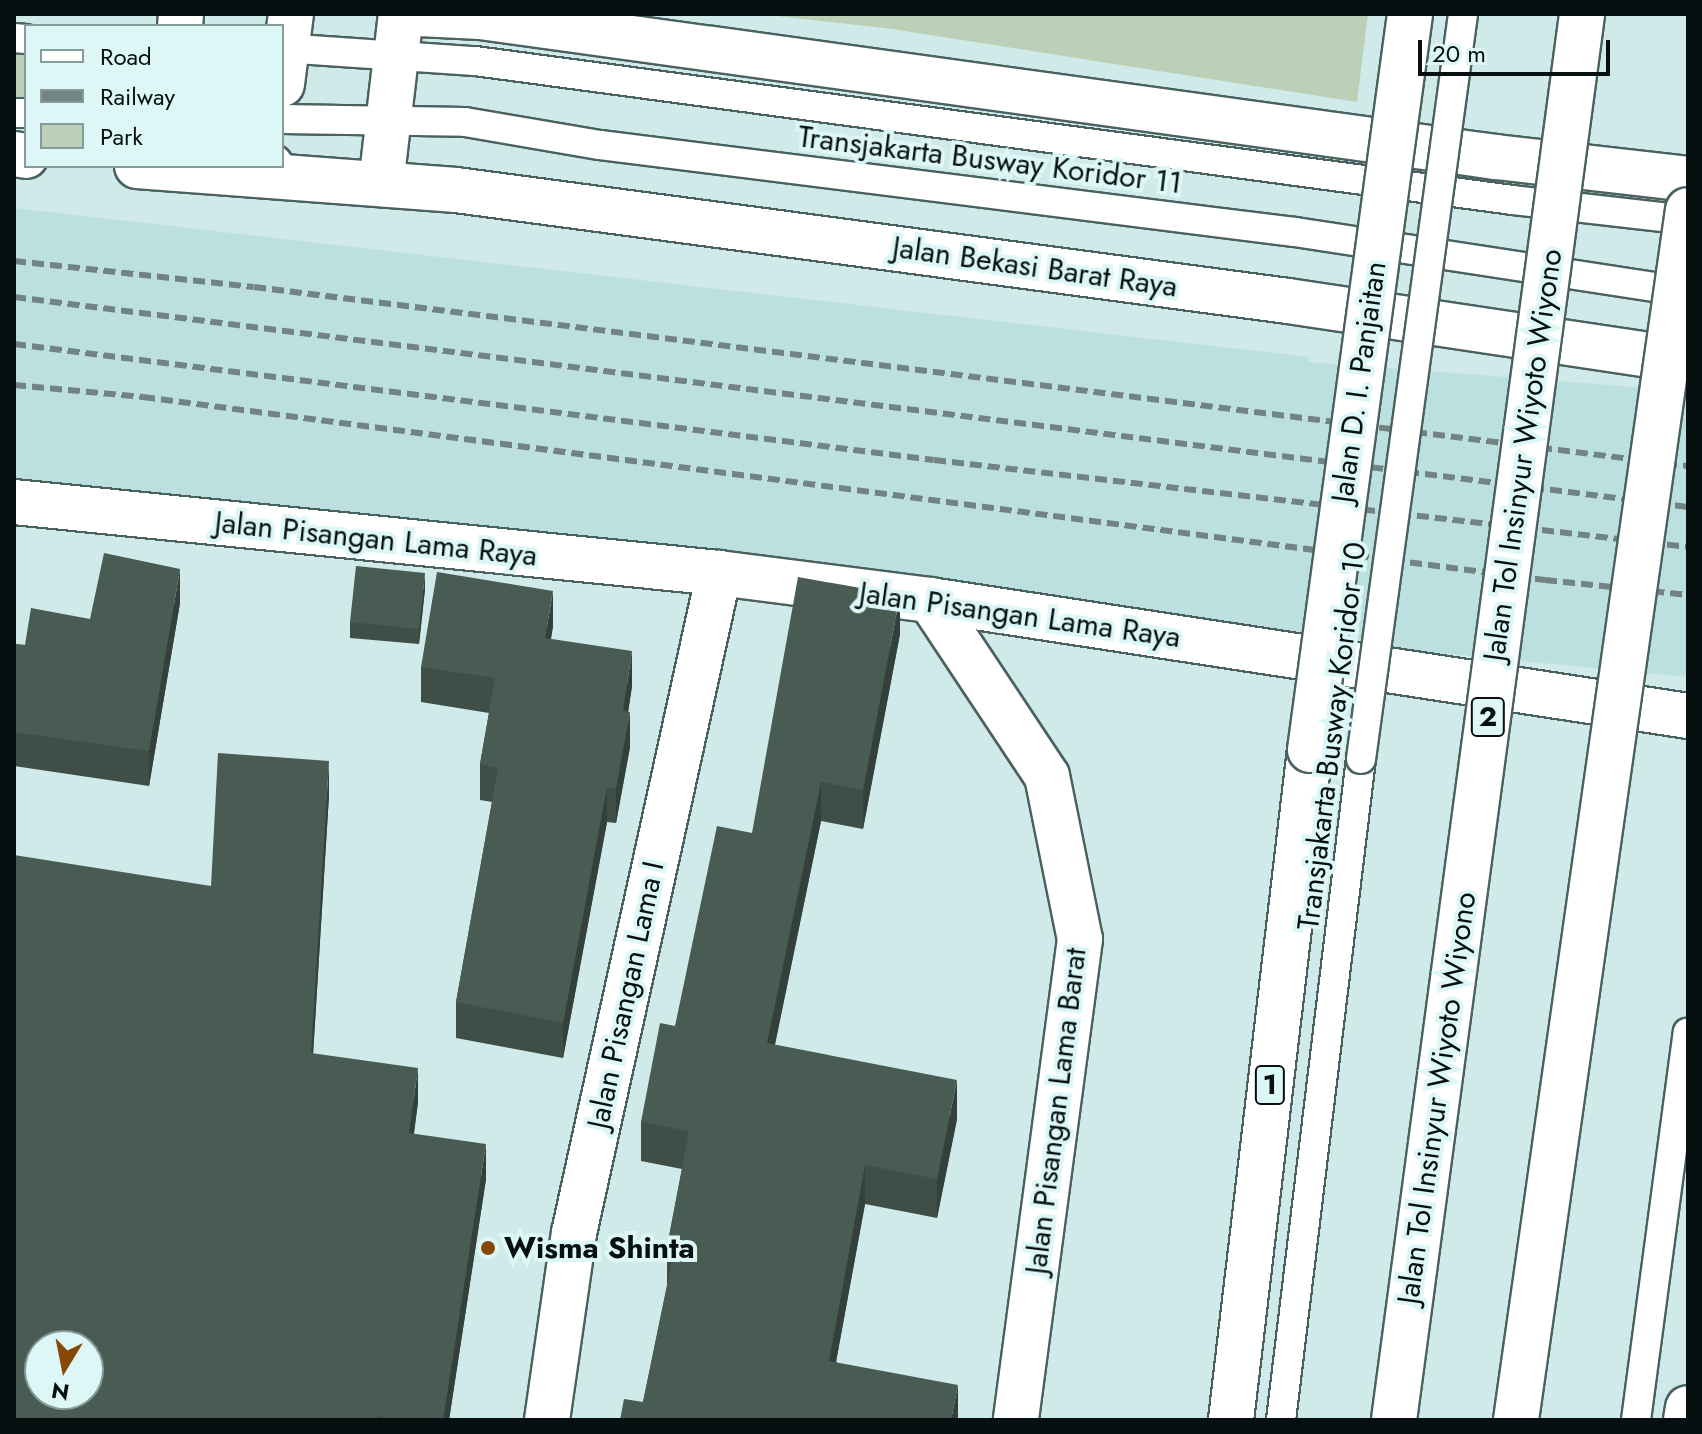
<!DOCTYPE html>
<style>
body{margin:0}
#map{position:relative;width:1702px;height:1434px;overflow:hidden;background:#cfeae9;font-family:Jost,sans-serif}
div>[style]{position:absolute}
.built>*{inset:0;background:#bce0df}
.green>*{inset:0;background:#bbd0b7}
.roads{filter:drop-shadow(2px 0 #4a6160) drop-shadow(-2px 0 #4a6160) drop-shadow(0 2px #4a6160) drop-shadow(0 -2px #4a6160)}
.service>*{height:28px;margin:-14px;padding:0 14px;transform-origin:14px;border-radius:14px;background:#fff}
.minor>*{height:44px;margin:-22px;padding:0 22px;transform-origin:22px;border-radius:22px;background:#fff}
.tertiary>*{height:44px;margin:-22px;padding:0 22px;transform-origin:22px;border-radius:22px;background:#fff}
.primary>*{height:44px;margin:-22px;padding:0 22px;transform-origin:22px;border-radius:22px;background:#fff}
.trunk>*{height:44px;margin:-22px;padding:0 22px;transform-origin:22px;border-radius:22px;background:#fff}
.rail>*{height:6px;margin-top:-3px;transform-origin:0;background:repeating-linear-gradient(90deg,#718383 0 12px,transparent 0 18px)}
.bridges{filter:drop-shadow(2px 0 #4a6160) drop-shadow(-2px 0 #4a6160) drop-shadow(0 2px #4a6160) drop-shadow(0 -2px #4a6160)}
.service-bridge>*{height:28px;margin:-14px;padding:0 14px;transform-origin:14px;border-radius:14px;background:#fff}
.trunk-bridge>*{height:44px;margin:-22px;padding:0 22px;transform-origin:22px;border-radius:22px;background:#fff}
.motorway-bridge>*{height:44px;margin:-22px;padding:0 22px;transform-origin:22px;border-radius:22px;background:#fff}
.wall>*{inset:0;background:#3f4f48}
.shaded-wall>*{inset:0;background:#33403b}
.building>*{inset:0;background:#495c54}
.dots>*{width:22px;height:22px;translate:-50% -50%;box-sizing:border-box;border:4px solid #dcf7f6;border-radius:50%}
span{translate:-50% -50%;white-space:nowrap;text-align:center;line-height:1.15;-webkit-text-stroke:8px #dcf7f6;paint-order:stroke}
.shield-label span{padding:2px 6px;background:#dcf7f6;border:2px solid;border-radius:6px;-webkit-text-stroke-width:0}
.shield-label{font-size:28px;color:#071010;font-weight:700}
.street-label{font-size:30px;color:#071010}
.poi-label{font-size:30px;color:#071010;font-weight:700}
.left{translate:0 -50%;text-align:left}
.frame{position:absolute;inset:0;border:16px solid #071010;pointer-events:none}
.legend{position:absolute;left:24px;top:24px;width:260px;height:144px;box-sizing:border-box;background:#dcf7f6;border:2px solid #879b9a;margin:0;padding:10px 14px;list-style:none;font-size:24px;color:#071010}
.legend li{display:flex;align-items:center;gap:16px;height:40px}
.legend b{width:40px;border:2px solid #879b9a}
.north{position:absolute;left:24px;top:1330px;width:80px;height:80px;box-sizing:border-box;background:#dcf7f6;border:2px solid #879b9a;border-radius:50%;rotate:190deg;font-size:22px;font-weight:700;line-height:32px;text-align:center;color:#071010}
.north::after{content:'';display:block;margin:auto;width:28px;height:36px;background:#854805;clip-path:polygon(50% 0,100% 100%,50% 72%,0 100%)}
.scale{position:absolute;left:1418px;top:40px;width:192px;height:36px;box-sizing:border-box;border:4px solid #071010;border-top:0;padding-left:10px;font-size:24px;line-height:28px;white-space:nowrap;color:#071010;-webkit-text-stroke:6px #dcf7f6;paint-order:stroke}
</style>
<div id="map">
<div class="built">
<i style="clip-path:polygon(14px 208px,1309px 357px,1309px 362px,1688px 391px,1688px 677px,1272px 637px,14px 487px)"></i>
</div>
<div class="green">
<i style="clip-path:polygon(760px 14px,1368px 14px,1357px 102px,892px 29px)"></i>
<i style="clip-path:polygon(14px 36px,26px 37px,26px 113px,14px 113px)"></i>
</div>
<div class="roads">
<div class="service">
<i style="left:14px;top:38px;width:12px;rotate:5deg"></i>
<i style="left:282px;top:48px;width:193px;rotate:3.9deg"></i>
<i style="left:475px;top:61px;width:1046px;rotate:7.63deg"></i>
<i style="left:1512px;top:200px;width:177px;rotate:6.5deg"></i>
<i style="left:14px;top:113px;width:12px"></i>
<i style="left:282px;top:119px;width:183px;rotate:0.9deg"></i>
<i style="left:465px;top:122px;width:137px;rotate:9.7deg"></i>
<i style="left:600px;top:145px;width:700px;rotate:7.14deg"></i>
<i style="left:1295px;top:232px;width:398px;rotate:8.7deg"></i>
<i style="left:1281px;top:1420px;width:666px;rotate:-83.1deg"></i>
<i style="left:1636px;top:1420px;width:391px;rotate:-82.4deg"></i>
</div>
<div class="minor">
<i style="left:930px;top:600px;width:211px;rotate:56.4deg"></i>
<i style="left:1047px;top:776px;width:166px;rotate:78.6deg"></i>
<i style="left:1080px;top:939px;width:485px;rotate:97.6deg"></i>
<i style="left:547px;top:1420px;width:189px;rotate:-81.8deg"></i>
<i style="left:574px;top:1233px;width:676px;rotate:-77.61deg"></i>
</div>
<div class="tertiary">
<i style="left:180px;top:26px;width:12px;rotate:-85deg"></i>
<i style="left:14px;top:502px;width:709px;rotate:5.75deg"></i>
<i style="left:719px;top:573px;width:213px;rotate:7.3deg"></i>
<i style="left:930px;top:600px;width:767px;rotate:8.7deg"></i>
</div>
<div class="primary">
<i style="left:419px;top:14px;width:61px;rotate:2.8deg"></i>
<i style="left:480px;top:17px;width:1026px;rotate:7.85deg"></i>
<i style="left:1496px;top:157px;width:193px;rotate:6.5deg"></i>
<i style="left:14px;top:154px;width:12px;rotate:9deg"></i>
<i style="left:137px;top:166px;width:320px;rotate:4.3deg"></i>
<i style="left:456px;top:190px;width:839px;rotate:7.6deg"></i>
<i style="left:1288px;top:301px;width:404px;rotate:8.5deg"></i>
</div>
<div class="trunk">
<i style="left:282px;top:84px;width:71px;rotate:-82.7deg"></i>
<i style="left:270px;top:175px;width:9px;rotate:-84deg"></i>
<i style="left:381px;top:184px;width:171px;rotate:-83.3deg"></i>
<i style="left:1231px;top:1420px;width:675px;rotate:-83.28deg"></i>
<i style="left:1686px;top:1420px;width:12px;rotate:-81deg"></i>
</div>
</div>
<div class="rail">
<i style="left:14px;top:261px;width:241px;rotate:6.2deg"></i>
<i style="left:254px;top:287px;width:1445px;rotate:7.12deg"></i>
<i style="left:14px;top:297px;width:1687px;rotate:7.15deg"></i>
<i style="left:14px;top:344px;width:927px;rotate:7.19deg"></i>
<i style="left:934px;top:460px;width:759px;rotate:6.58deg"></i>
<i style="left:14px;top:385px;width:130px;rotate:5.3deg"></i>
<i style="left:143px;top:397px;width:1414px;rotate:7.44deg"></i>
<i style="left:1545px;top:580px;width:144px;rotate:6deg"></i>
</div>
<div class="bridges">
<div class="service-bridge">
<i style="left:1361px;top:759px;width:752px;rotate:-82.2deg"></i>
</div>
<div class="trunk-bridge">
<i style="left:1310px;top:750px;width:743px;rotate:-82.26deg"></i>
</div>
<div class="motorway-bridge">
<i style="left:1394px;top:1420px;width:1419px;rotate:-82.38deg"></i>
<i style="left:1516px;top:1420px;width:1222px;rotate:-81.91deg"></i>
</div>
</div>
<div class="wall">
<i style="clip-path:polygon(425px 589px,419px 644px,350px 638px,350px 622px)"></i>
<i style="clip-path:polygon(180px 603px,149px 786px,14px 766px,14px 644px,25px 645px,90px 619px)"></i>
<i style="clip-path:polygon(553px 626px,551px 639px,632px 686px,628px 712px,630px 747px,616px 823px,607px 822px,563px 1058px,456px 1038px,456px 1002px,492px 802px,480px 800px,480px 764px,489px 713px,421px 702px,421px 667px)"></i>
<i style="clip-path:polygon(900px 634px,863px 829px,821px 821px,775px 1045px,957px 1119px,937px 1218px,865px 1204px,836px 1362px,958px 1420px,643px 1402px,667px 1285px,667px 1247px,682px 1169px,641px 1161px,641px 1122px,675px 1026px,752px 833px)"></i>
<i style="clip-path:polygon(329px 795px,313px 1054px,418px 1102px,414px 1134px,486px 1179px,449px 1420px,14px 1420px,211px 886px)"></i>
</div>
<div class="shaded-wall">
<i style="clip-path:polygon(180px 569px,180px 603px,149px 786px,149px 751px)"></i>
<i style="clip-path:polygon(425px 573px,425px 589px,419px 644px,419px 629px)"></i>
<i style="clip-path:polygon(553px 591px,553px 626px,545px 673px,545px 638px)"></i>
<i style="clip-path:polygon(900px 595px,900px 634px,863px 829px,863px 790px)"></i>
<i style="clip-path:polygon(632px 651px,632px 686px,623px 746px,623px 711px)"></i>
<i style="clip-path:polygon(630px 712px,630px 747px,616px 823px,616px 788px)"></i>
<i style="clip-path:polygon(329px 761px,329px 795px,311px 1088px,311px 1053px)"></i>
<i style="clip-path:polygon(821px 782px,821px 821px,767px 1082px,767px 1043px)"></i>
<i style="clip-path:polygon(607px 787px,607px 822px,563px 1058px,563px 1023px)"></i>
<i style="clip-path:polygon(418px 1068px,418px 1102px,409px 1168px,409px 1133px)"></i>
<i style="clip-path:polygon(957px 1080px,957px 1119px,937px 1218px,937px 1179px)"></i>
<i style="clip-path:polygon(486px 1144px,486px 1179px,449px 1420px,443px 1420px)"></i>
<i style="clip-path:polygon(865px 1165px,865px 1204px,829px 1400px,829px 1361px)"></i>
<i style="clip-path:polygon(958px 1385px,958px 1420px,951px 1420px)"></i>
</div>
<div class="building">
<i style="clip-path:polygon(104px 553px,180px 569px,149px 751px,14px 732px,14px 644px,25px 645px,31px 608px,90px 619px)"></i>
<i style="clip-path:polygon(356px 566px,425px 573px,419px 629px,350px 622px)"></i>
<i style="clip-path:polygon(437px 572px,553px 591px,545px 638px,632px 651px,623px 711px,630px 712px,616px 788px,607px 787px,563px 1023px,456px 1002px,498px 768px,480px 764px,495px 678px,421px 667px)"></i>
<i style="clip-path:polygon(798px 577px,900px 595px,863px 790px,821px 782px,767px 1043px,957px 1080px,937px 1179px,865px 1165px,829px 1361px,958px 1385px,951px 1420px,620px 1420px,624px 1399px,643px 1402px,675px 1248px,667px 1247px,689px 1131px,641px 1122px,660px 1023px,675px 1026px,717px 826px,752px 833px)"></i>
<i style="clip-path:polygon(evenodd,218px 753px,329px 761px,311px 1053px,418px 1068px,409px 1133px,486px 1144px,443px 1420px,403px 1420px,378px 1416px,378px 1420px,14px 1420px,14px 855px,211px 886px,218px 753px,40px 1346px,88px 1346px,88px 1394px,40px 1394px,40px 1346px)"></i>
</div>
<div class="dots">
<i style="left:488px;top:1248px;background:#854805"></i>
</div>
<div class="shield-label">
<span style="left:1488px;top:717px">2</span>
<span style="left:1270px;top:1085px">1</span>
</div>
<div class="street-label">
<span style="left:990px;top:160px;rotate:7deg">Transjakarta Busway Koridor 11</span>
<span style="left:1035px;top:267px;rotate:8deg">Jalan Bekasi Barat Raya</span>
<span style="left:1359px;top:382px;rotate:-82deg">Jalan D. I. Panjaitan</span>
<span style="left:1523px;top:455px;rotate:-82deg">Jalan Tol Insinyur Wiyoto Wiyono</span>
<span style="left:376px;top:539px;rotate:6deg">Jalan Pisangan Lama Raya</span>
<span style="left:1020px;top:615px;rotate:8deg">Jalan Pisangan Lama Raya</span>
<span style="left:1332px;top:736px;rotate:-83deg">Transjakarta Busway Koridor 10</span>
<span style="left:626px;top:995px;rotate:-78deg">Jalan Pisangan Lama I</span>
<span style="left:1437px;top:1098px;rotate:-82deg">Jalan Tol Insinyur Wiyoto Wiyono</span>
<span style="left:1056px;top:1111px;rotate:-83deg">Jalan Pisangan Lama Barat</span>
</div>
<div class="poi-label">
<span class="left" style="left:504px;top:1248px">Wisma Shinta</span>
</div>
<div class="frame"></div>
<ul class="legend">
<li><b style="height:10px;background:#fff"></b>Road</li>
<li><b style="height:10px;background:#718383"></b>Railway</li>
<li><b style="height:22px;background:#bbd0b7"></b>Park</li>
</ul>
<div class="north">N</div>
<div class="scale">20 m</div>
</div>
